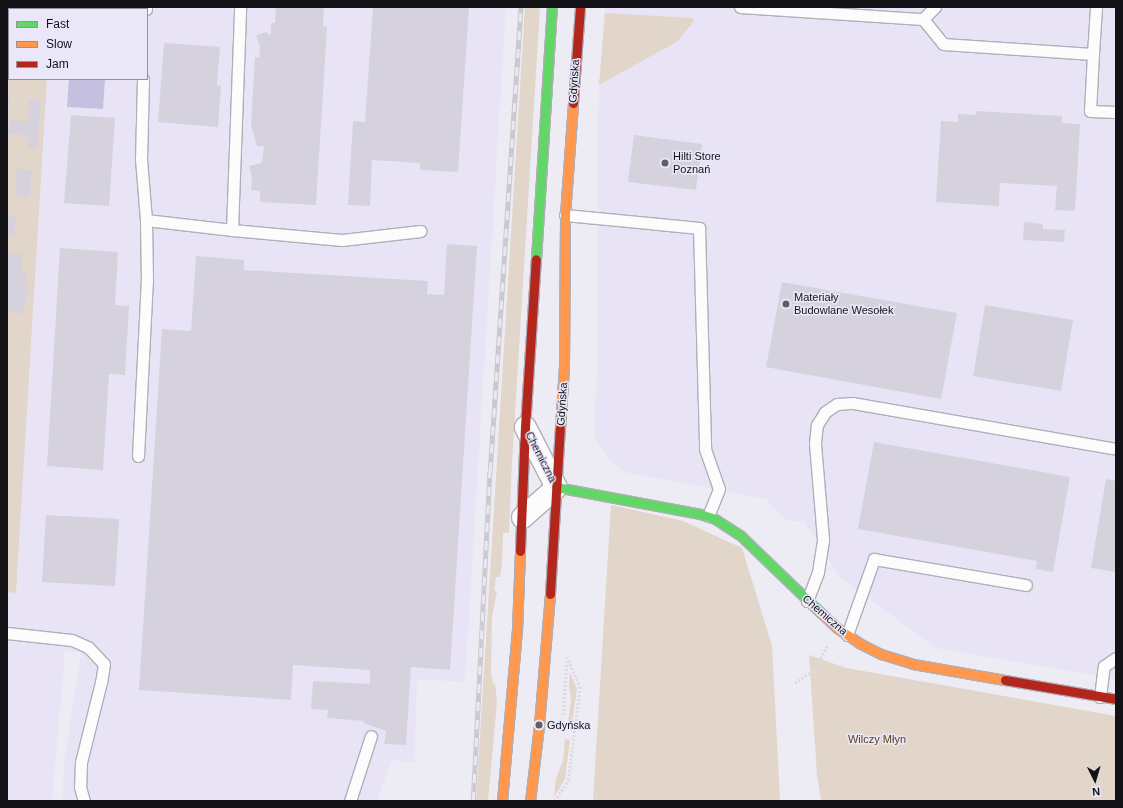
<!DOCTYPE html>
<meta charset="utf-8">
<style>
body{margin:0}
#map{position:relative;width:1123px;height:808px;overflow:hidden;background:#edebf4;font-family:Helvetica,sans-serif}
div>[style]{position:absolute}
.built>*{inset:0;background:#e8e4f6}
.green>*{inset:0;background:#e2d5ca}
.water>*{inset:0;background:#c6c0e0}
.building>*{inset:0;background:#d5d2de}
.path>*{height:2.5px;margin-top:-1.25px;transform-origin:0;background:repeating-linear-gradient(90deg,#dbdbdd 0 2px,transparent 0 4px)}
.roads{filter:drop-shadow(1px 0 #b0afb6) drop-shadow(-1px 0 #b0afb6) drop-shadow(0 1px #b0afb6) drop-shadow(0 -1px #b0afb6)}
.lane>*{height:11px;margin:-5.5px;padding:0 5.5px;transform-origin:5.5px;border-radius:5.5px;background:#fcfcfd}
.street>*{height:21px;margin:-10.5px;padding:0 10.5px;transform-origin:10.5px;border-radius:10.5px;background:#fcfcfd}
.fast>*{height:9px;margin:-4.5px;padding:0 4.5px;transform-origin:4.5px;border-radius:4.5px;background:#63d668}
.slow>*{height:9px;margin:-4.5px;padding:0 4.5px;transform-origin:4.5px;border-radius:4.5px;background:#ff974d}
.jam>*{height:9px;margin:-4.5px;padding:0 4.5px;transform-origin:4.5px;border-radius:4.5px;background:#b3261e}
.rail>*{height:4.5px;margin-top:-2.25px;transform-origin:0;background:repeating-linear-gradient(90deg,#eae7f8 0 9px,#cac9cc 0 18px);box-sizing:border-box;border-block:1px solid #cac9cc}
.dots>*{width:11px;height:11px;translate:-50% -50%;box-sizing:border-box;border:2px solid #eae7f8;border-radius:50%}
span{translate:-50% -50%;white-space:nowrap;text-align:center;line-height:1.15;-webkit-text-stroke:3px #eae7f8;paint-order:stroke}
.street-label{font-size:11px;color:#131217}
.poi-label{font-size:11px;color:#131217}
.left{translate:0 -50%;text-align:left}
.park-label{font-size:11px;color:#604115}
.frame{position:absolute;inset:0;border:8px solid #131217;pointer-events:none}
.legend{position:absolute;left:8px;top:8px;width:140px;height:72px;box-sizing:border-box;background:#eae7f8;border:1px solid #94929e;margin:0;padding:5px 7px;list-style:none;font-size:12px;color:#131217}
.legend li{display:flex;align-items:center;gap:8px;height:20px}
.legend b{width:20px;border:1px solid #94929e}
.north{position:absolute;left:1075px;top:760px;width:40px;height:40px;-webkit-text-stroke:3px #eae7f8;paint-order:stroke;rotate:175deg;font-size:11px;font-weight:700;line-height:16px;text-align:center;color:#131217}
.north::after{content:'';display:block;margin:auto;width:14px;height:18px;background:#131217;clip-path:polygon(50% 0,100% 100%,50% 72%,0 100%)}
</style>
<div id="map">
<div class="built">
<i style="clip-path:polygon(52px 7px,506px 7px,465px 682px,417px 679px,414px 763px,392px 760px,377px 801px,62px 801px,65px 756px,81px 652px,65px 651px,52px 801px,7px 801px,7px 592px,16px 593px,47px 79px,147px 79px,147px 9px,51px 9px)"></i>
<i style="clip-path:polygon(605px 7px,1116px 7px,1116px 679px,936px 648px,841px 578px,804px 521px,788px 521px,766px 499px,624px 472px,609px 459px,594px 438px,598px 346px,598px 113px)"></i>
</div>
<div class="green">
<i style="clip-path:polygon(7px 7px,52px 7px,51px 9px,9px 9px,9px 79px,47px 79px,16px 593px,7px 592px)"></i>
<i style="clip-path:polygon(525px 7px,540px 7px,512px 462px,509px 533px,503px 533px,502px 563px,500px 577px,496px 577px,494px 591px,497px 591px,492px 617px,491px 671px,493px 684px,495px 683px,497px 702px,488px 801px,476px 801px)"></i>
<i style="clip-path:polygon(605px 13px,693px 18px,694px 21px,678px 41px,599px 85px)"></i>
<i style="clip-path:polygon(611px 505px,683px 521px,742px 548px,772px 646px,780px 801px,593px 801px)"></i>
<i style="clip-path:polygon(809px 655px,846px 668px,1116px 716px,1116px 801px,821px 801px,817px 775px)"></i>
<i style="clip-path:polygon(570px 673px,577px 689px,572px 722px,568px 722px,571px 701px,569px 685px)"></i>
<i style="clip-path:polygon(565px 739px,570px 740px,565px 779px,554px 797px,556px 778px,563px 761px)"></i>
</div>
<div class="water">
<i style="clip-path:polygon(69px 79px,105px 79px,103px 109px,67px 107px)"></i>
</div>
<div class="building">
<i style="clip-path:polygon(74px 7px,121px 7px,121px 9px,74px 9px)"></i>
<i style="clip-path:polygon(276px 7px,324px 7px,323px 26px,327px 27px,316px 205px,260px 202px,260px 191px,251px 190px,252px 178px,249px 166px,262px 163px,264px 146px,257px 146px,251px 125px,255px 57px,259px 58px,260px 47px,256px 35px,267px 32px,268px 34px,271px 35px,271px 23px,275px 23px)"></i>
<i style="clip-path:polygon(373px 7px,469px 7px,458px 172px,420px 170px,420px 163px,372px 160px,370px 206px,348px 205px,353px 121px,365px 122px)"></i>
<i style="clip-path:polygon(164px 43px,220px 47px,217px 85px,221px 86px,218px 127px,158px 122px)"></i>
<i style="clip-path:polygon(7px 93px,10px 94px,8px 113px,7px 113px)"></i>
<i style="clip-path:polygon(29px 100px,41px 101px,37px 148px,27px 147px,28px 136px,8px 133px,10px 120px,28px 122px)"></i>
<i style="clip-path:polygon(976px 111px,1062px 116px,1062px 123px,1080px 124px,1075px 211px,1055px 210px,1057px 186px,1000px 183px,999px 206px,936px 202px,941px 121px,958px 122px,958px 114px,976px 115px)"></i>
<i style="clip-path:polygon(71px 115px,115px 118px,109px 206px,64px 203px)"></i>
<i style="clip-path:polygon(634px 135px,702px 144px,696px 190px,628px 182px)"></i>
<i style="clip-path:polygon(17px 168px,32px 170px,29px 197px,15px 195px)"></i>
<i style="clip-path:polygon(7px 216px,16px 217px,14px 237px,7px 236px)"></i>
<i style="clip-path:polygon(1024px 222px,1043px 224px,1043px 229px,1065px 230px,1064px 242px,1023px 240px)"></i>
<i style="clip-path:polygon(447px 244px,477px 246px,450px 670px,411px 667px,406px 745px,384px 744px,386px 731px,364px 723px,364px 721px,327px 718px,328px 710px,311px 709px,313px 681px,370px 684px,370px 670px,293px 665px,291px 700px,139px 690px,162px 329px,191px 331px,196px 256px,244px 260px,244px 270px,428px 281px,427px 294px,444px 295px)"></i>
<i style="clip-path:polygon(60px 248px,118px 252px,115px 305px,129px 306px,125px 375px,109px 374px,103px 470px,47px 466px)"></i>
<i style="clip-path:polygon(7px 253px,22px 254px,21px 271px,26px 271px,25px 285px,29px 286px,22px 314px,7px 311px)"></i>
<i style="clip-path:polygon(782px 282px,957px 313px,941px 399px,766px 367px)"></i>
<i style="clip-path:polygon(985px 305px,1073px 320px,1061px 391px,973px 376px)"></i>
<i style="clip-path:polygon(874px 442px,1070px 477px,1053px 572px,1036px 569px,1037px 561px,858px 529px)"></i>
<i style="clip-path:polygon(1106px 479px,1116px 481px,1116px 572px,1091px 568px)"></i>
<i style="clip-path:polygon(46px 515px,119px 519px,115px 586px,42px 582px)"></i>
</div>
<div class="path">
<i style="left:795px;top:683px;width:24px;rotate:-35deg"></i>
<i style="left:815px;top:669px;width:26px;rotate:-62deg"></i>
<i style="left:563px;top:715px;width:58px;rotate:-86.1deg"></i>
<i style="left:555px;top:801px;width:25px;rotate:-58deg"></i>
<i style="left:568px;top:780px;width:93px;rotate:-82.6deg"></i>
<i style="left:580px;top:688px;width:30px;rotate:-113deg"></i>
</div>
<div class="roads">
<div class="lane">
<i style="left:740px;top:7px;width:183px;rotate:3.8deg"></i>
<i style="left:923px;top:19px;width:32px;rotate:51deg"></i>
<i style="left:943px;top:44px;width:150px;rotate:3.8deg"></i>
<i style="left:1093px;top:54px;width:47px;rotate:-86.3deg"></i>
<i style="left:146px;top:9px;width:2px;rotate:-90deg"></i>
<i style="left:923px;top:19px;width:17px;rotate:-45deg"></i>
<i style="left:1093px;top:54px;width:57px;rotate:93deg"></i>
<i style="left:1090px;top:111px;width:26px;rotate:2deg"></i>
<i style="left:143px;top:79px;width:80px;rotate:91.4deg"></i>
<i style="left:141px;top:159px;width:61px;rotate:85.3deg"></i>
<i style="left:146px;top:220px;width:87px;rotate:6.6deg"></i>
<i style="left:232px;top:230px;width:223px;rotate:-87.9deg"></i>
<i style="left:565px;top:215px;width:135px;rotate:5.5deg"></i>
<i style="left:699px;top:228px;width:221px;rotate:88.4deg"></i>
<i style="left:705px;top:449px;width:42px;rotate:70.7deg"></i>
<i style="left:719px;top:489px;width:29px;rotate:112deg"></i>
<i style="left:232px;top:230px;width:110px;rotate:5.2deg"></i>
<i style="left:342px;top:240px;width:79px;rotate:-6.6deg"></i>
<i style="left:138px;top:456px;width:176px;rotate:-87.1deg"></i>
<i style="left:147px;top:280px;width:60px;rotate:-91deg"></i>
<i style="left:807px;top:601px;width:31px;rotate:-69deg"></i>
<i style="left:818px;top:572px;width:33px;rotate:-81deg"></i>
<i style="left:823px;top:539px;width:96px;rotate:-94.8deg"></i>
<i style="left:815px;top:443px;width:18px;rotate:-84deg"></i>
<i style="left:817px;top:425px;width:15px;rotate:-58deg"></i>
<i style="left:825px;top:412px;width:14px;rotate:-34deg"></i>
<i style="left:837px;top:404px;width:16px;rotate:-4deg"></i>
<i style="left:853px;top:403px;width:263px;rotate:9.9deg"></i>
<i style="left:7px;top:633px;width:65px;rotate:6.1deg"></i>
<i style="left:72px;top:640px;width:17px;rotate:24deg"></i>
<i style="left:88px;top:647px;width:23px;rotate:47deg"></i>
<i style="left:104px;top:664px;width:18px;rotate:99deg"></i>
<i style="left:101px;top:682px;width:82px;rotate:104deg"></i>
<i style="left:81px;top:762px;width:25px;rotate:92deg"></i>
<i style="left:80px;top:787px;width:15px;rotate:74deg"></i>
<i style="left:847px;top:635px;width:81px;rotate:-70.4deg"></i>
<i style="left:874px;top:559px;width:154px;rotate:9.7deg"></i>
<i style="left:1100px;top:697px;width:31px;rotate:-83deg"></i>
<i style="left:1104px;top:666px;width:14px;rotate:-34deg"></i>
<i style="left:350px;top:801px;width:68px;rotate:-72.1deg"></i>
</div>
<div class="street">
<i style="left:522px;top:517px;width:45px;rotate:-41.4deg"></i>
<i style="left:556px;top:487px;width:68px;rotate:-117.3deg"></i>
</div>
<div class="fast">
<i style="left:536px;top:259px;width:253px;rotate:-86.4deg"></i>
<i style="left:556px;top:487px;width:147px;rotate:10.6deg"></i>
<i style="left:700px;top:514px;width:16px;rotate:18deg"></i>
<i style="left:715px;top:519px;width:31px;rotate:33deg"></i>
<i style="left:741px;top:536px;width:111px;rotate:43.9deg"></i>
</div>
<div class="slow">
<i style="left:560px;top:428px;width:62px;rotate:-86.3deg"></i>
<i style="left:564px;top:366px;width:151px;rotate:-89.6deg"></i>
<i style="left:565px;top:215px;width:112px;rotate:-85.9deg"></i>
<i style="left:821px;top:613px;width:22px;rotate:43deg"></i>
<i style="left:837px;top:628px;width:27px;rotate:34deg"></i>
<i style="left:859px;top:643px;width:25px;rotate:27deg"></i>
<i style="left:881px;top:654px;width:34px;rotate:17deg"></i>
<i style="left:913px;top:664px;width:93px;rotate:9.9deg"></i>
<i style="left:502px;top:801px;width:172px;rotate:-85deg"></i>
<i style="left:517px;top:630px;width:79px;rotate:-87.8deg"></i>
<i style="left:530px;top:801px;width:77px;rotate:-83.2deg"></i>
<i style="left:539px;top:725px;width:131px;rotate:-85.2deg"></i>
</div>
<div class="jam">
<i style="left:573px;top:103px;width:96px;rotate:-85.8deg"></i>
<i style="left:520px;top:551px;width:124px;rotate:-87.7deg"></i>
<i style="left:525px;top:427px;width:168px;rotate:-86.3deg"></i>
<i style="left:550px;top:594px;width:166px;rotate:-86.6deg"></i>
<i style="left:1005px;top:680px;width:113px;rotate:9.7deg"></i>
</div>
</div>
<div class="rail">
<i style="left:473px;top:801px;width:330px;rotate:-87.1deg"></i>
<i style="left:490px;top:471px;width:465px;rotate:-86.2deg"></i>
</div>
<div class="dots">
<i style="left:665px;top:163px;background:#5f5e64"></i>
<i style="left:786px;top:304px;background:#5f5e64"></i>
<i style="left:539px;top:725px;background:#5f5e64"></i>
</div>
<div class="street-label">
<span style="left:574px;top:81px;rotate:-86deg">Gdyńska</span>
<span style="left:562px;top:404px;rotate:-86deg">Gdyńska</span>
<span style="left:541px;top:457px;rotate:63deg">Chemiczna</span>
<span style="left:825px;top:615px;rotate:41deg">Chemiczna</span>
</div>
<div class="poi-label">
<span class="left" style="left:673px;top:163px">Hilti Store<br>Poznań</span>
<span class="left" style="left:794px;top:304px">Materiały<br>Budowlane Wesołek</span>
<span class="left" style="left:547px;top:725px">Gdyńska</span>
</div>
<div class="park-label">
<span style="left:877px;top:739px">Wilczy Młyn</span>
</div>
<div class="frame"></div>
<ul class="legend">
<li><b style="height:5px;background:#63d668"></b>Fast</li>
<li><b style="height:5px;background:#ff974d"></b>Slow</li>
<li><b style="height:5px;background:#b3261e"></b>Jam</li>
</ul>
<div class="north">N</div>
</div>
